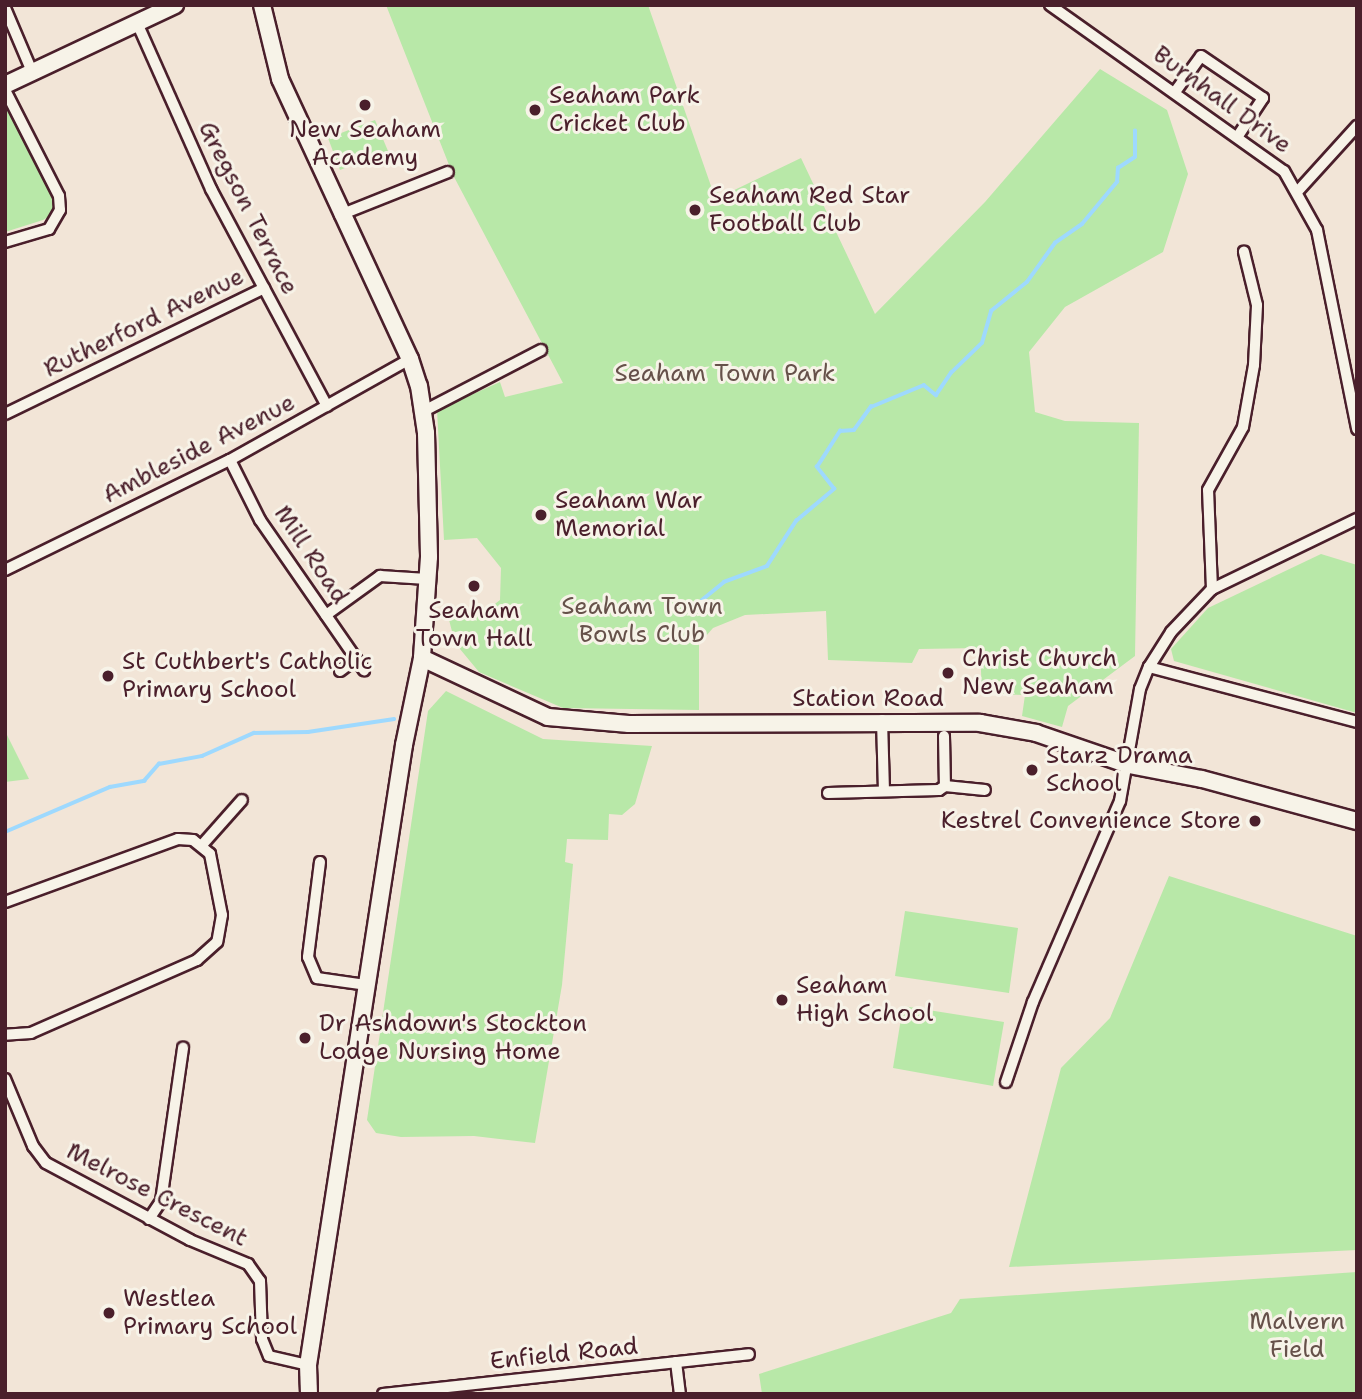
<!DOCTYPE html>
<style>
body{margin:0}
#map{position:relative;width:1362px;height:1399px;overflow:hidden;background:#f2e5d7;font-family:"Shantell Sans",sans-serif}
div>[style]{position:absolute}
.green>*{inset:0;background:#b8e8a8}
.stream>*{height:3.5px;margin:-1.75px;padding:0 1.75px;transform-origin:1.75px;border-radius:1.75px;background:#9ed9fe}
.roads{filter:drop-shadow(2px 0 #4a1f2b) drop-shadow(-2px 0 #4a1f2b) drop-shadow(0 2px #4a1f2b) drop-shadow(0 -2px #4a1f2b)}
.minor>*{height:10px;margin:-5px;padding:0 5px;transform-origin:5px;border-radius:5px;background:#f7f3e8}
.secondary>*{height:16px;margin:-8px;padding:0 8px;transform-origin:8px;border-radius:8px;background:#f7f3e8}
.dots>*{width:19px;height:19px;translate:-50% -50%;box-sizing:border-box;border:4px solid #f7f3e8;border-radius:50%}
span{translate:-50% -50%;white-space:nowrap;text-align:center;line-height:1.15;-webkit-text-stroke:6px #f7f3e8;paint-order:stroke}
.poi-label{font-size:24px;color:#4a1f2b}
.left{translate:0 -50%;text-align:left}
.right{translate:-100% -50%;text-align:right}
.street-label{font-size:24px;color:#4a1f2b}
.park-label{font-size:24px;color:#66514a}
.frame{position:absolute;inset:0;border:7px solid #4a1f2b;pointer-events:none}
</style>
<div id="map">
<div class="green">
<i style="clip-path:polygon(386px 5px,648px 5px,711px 186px,722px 196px,801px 158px,875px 314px,985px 202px,1100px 69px,1167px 110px,1188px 174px,1163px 252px,1065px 307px,1029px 352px,1035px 412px,1065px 421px,1139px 423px,1135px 656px,1068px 706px,1062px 727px,1022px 716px,1025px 695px,982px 694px,980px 648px,919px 649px,912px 663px,828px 660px,826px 611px,745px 615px,713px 628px,699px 644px,699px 710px,563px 708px,479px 672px,455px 643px,447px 612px,487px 610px,500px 600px,501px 568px,477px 538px,444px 540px,437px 410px,500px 382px,505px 397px,563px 383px,453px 175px)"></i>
<i style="clip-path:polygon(5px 104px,55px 202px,53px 214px,43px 220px,5px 232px)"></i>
<i style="clip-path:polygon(375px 120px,388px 151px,340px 170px,328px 138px)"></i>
<i style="clip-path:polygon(1321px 554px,1357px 565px,1357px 713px,1174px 661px,1171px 649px,1208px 608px)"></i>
<i style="clip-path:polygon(446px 691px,543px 739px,652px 746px,635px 804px,622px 815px,609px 814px,608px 840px,567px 839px,565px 862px,573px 864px,562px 985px,535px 1143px,474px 1136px,401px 1137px,376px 1133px,367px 1120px,428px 711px)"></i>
<i style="clip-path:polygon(5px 731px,29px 779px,5px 782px)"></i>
<i style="clip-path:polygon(1169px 876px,1357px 936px,1357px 1250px,1009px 1267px,1061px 1068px,1110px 1018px)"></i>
<i style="clip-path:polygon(905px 911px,1018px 928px,1009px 993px,895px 976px)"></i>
<i style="clip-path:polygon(903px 1006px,1004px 1022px,993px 1086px,893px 1068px)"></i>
<i style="clip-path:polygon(1357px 1272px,1357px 1394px,762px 1394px,759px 1374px,951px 1313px,960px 1299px)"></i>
</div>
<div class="stream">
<i style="left:702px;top:600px;width:28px;rotate:-39deg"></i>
<i style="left:724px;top:582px;width:46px;rotate:-20.4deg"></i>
<i style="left:767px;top:566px;width:54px;rotate:-57.2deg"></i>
<i style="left:796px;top:521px;width:50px;rotate:-40.1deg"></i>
<i style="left:834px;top:489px;width:28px;rotate:-128deg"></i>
<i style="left:817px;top:467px;width:43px;rotate:-57.4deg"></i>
<i style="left:840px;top:431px;width:14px;rotate:-4deg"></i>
<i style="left:854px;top:430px;width:29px;rotate:-54deg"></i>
<i style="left:871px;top:407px;width:57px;rotate:-22.5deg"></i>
<i style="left:924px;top:385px;width:16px;rotate:40deg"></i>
<i style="left:936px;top:395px;width:27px;rotate:-56deg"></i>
<i style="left:951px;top:373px;width:43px;rotate:-44.1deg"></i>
<i style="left:982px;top:343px;width:33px;rotate:-74deg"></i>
<i style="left:991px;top:311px;width:46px;rotate:-38.9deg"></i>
<i style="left:1027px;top:282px;width:48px;rotate:-54.3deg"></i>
<i style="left:1055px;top:243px;width:33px;rotate:-35deg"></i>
<i style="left:1082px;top:224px;width:55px;rotate:-50.2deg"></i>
<i style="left:1117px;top:182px;width:14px;rotate:-86deg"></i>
<i style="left:1118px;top:168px;width:20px;rotate:-33deg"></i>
<i style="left:1135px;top:157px;width:26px;rotate:-90deg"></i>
<i style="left:5px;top:832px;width:114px;rotate:-23.2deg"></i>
<i style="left:110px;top:787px;width:35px;rotate:-10deg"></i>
<i style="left:144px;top:781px;width:23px;rotate:-49deg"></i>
<i style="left:159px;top:764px;width:44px;rotate:-10.5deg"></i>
<i style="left:202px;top:756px;width:57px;rotate:-23.9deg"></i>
<i style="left:254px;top:733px;width:54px;rotate:-1.1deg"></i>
<i style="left:308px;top:732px;width:87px;rotate:-8.6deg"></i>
</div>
<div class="roads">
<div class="minor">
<i style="left:1050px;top:5px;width:287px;rotate:35.4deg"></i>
<i style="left:1284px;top:171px;width:68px;rotate:60.8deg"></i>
<i style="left:1317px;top:230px;width:203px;rotate:78.6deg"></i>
<i style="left:5px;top:8px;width:72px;rotate:67deg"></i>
<i style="left:138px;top:25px;width:180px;rotate:66deg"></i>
<i style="left:211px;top:189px;width:246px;rotate:61.9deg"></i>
<i style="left:5px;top:90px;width:119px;rotate:63deg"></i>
<i style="left:59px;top:196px;width:14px;rotate:86deg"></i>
<i style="left:60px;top:210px;width:22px;rotate:120deg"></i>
<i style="left:49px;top:229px;width:46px;rotate:163.5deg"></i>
<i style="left:1175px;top:92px;width:44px;rotate:-54.2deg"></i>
<i style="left:1201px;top:56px;width:75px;rotate:34.1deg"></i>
<i style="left:1263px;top:98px;width:45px;rotate:123.3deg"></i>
<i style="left:1298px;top:191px;width:88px;rotate:-47.8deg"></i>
<i style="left:340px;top:215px;width:116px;rotate:-21.7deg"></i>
<i style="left:424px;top:411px;width:132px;rotate:-27.5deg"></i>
<i style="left:5px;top:414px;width:288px;rotate:-25.9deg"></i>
<i style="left:230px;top:460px;width:67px;rotate:63.4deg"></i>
<i style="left:260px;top:520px;width:183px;rotate:55.3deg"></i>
<i style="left:5px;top:570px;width:250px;rotate:-26.1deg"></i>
<i style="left:230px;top:460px;width:206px;rotate:-29.3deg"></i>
<i style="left:1212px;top:589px;width:99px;rotate:-92.3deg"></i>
<i style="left:1208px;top:490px;width:72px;rotate:-60.9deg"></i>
<i style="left:1243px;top:427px;width:63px;rotate:-79.9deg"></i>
<i style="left:1254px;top:365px;width:60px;rotate:-87.1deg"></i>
<i style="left:1257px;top:305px;width:55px;rotate:-103.8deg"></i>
<i style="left:326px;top:615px;width:67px;rotate:-35.8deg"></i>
<i style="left:380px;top:576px;width:47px;rotate:3.7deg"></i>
<i style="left:1149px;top:667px;width:215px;rotate:14.8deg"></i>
<i style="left:340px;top:671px;width:20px;rotate:-37deg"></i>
<i style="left:882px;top:720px;width:71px;rotate:88.4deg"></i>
<i style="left:944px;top:736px;width:50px;rotate:88.9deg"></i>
<i style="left:945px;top:786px;width:40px;rotate:5.7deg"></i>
<i style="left:828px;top:793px;width:111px;rotate:-1.5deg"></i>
<i style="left:939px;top:790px;width:7px;rotate:-34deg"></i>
<i style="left:202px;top:845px;width:60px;rotate:-48.4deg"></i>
<i style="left:320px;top:862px;width:96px;rotate:97.2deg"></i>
<i style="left:308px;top:957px;width:23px;rotate:67deg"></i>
<i style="left:317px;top:978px;width:49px;rotate:8.1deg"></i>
<i style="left:5px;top:902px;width:184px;rotate:-20deg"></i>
<i style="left:178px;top:839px;width:15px;rotate:4deg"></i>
<i style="left:193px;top:840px;width:22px;rotate:39deg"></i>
<i style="left:210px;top:854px;width:62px;rotate:78.9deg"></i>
<i style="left:222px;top:915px;width:27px;rotate:100deg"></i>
<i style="left:217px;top:942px;width:27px;rotate:138deg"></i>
<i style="left:197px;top:960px;width:181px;rotate:156.3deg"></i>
<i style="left:31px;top:1033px;width:26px;rotate:176deg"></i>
<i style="left:5px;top:1079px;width:73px;rotate:67.3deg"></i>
<i style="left:33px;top:1146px;width:21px;rotate:53deg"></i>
<i style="left:46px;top:1163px;width:163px;rotate:28.1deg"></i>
<i style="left:190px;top:1240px;width:63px;rotate:22.5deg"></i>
<i style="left:248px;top:1264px;width:21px;rotate:55deg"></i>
<i style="left:260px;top:1281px;width:58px;rotate:88deg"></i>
<i style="left:262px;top:1339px;width:18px;rotate:68deg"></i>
<i style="left:269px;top:1356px;width:40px;rotate:13deg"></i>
<i style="left:1006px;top:1082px;width:84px;rotate:-71.4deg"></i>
<i style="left:1033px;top:1002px;width:219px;rotate:-66.6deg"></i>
<i style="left:1120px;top:801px;width:114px;rotate:-79.9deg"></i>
<i style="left:1140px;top:689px;width:24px;rotate:-68deg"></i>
<i style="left:1149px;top:667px;width:41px;rotate:-57.8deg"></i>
<i style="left:1171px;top:632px;width:59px;rotate:-46.4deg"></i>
<i style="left:1212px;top:589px;width:161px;rotate:-25.8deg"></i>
<i style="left:149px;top:1219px;width:22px;rotate:-56deg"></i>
<i style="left:161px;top:1201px;width:155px;rotate:-81.8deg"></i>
<i style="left:676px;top:1362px;width:32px;rotate:83deg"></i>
<i style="left:383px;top:1394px;width:368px;rotate:-6.2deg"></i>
</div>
<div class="secondary">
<i style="left:262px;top:5px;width:76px;rotate:76.3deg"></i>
<i style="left:280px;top:79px;width:309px;rotate:65.1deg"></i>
<i style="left:410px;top:359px;width:28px;rotate:72deg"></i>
<i style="left:419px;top:386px;width:48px;rotate:81.5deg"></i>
<i style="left:426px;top:433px;width:124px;rotate:88.6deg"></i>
<i style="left:429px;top:557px;width:101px;rotate:94deg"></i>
<i style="left:422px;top:658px;width:89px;rotate:101.7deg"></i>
<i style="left:404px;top:745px;width:627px;rotate:98.8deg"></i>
<i style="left:308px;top:1365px;width:29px;rotate:88deg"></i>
<i style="left:5px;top:85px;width:188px;rotate:-25.2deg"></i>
<i style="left:422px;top:658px;width:139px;rotate:25.1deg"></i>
<i style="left:548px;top:717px;width:81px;rotate:4.9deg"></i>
<i style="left:629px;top:724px;width:351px;rotate:-0.2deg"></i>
<i style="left:980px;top:723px;width:57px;rotate:10.1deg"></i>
<i style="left:1036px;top:733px;width:98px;rotate:19deg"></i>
<i style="left:1129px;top:765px;width:74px;rotate:10.9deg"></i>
<i style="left:1202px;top:779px;width:161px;rotate:15.2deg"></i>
</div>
</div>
<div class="dots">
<i style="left:365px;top:105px;background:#4a1f2b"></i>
<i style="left:535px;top:110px;background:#4a1f2b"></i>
<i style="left:695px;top:210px;background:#4a1f2b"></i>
<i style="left:541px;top:515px;background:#4a1f2b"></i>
<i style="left:474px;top:586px;background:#4a1f2b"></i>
<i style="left:948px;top:673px;background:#4a1f2b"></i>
<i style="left:108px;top:676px;background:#4a1f2b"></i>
<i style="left:1032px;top:770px;background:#4a1f2b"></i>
<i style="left:1255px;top:821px;background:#4a1f2b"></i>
<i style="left:782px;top:1000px;background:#4a1f2b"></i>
<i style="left:305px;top:1038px;background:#4a1f2b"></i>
<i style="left:109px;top:1313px;background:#4a1f2b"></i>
</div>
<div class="poi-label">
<span class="left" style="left:549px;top:110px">Seaham Park<br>Cricket Club</span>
<span style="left:365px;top:144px">New Seaham<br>Academy</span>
<span class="left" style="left:709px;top:210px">Seaham Red Star<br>Football Club</span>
<span class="left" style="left:555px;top:515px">Seaham War<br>Memorial</span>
<span style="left:474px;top:625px">Seaham<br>Town Hall</span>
<span class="left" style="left:962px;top:673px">Christ Church<br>New Seaham</span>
<span class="left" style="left:122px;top:676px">St Cuthbert's Catholic<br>Primary School</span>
<span class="left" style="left:1046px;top:770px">Starz Drama<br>School</span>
<span class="right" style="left:1241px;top:821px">Kestrel Convenience Store</span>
<span class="left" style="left:796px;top:1000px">Seaham<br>High School</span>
<span class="left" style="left:319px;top:1038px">Dr Ashdown's Stockton<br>Lodge Nursing Home</span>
<span class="left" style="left:123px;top:1313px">Westlea<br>Primary School</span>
</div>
<div class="street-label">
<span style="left:1222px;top:100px;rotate:36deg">Burnhall Drive</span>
<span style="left:248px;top:208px;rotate:63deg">Gregson Terrace</span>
<span style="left:144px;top:323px;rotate:-26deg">Rutherford Avenue</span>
<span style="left:199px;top:449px;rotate:-27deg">Ambleside Avenue</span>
<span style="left:311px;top:555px;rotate:56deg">Mill Road</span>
<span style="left:868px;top:699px">Station Road</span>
<span style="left:157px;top:1195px;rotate:27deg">Melrose Crescent</span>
<span style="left:564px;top:1354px;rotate:-6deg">Enfield Road</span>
</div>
<div class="park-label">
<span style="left:725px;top:374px">Seaham Town Park</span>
<span style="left:642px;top:621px">Seaham Town<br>Bowls Club</span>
<span style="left:1297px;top:1336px">Malvern<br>Field</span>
</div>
<div class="frame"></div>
</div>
